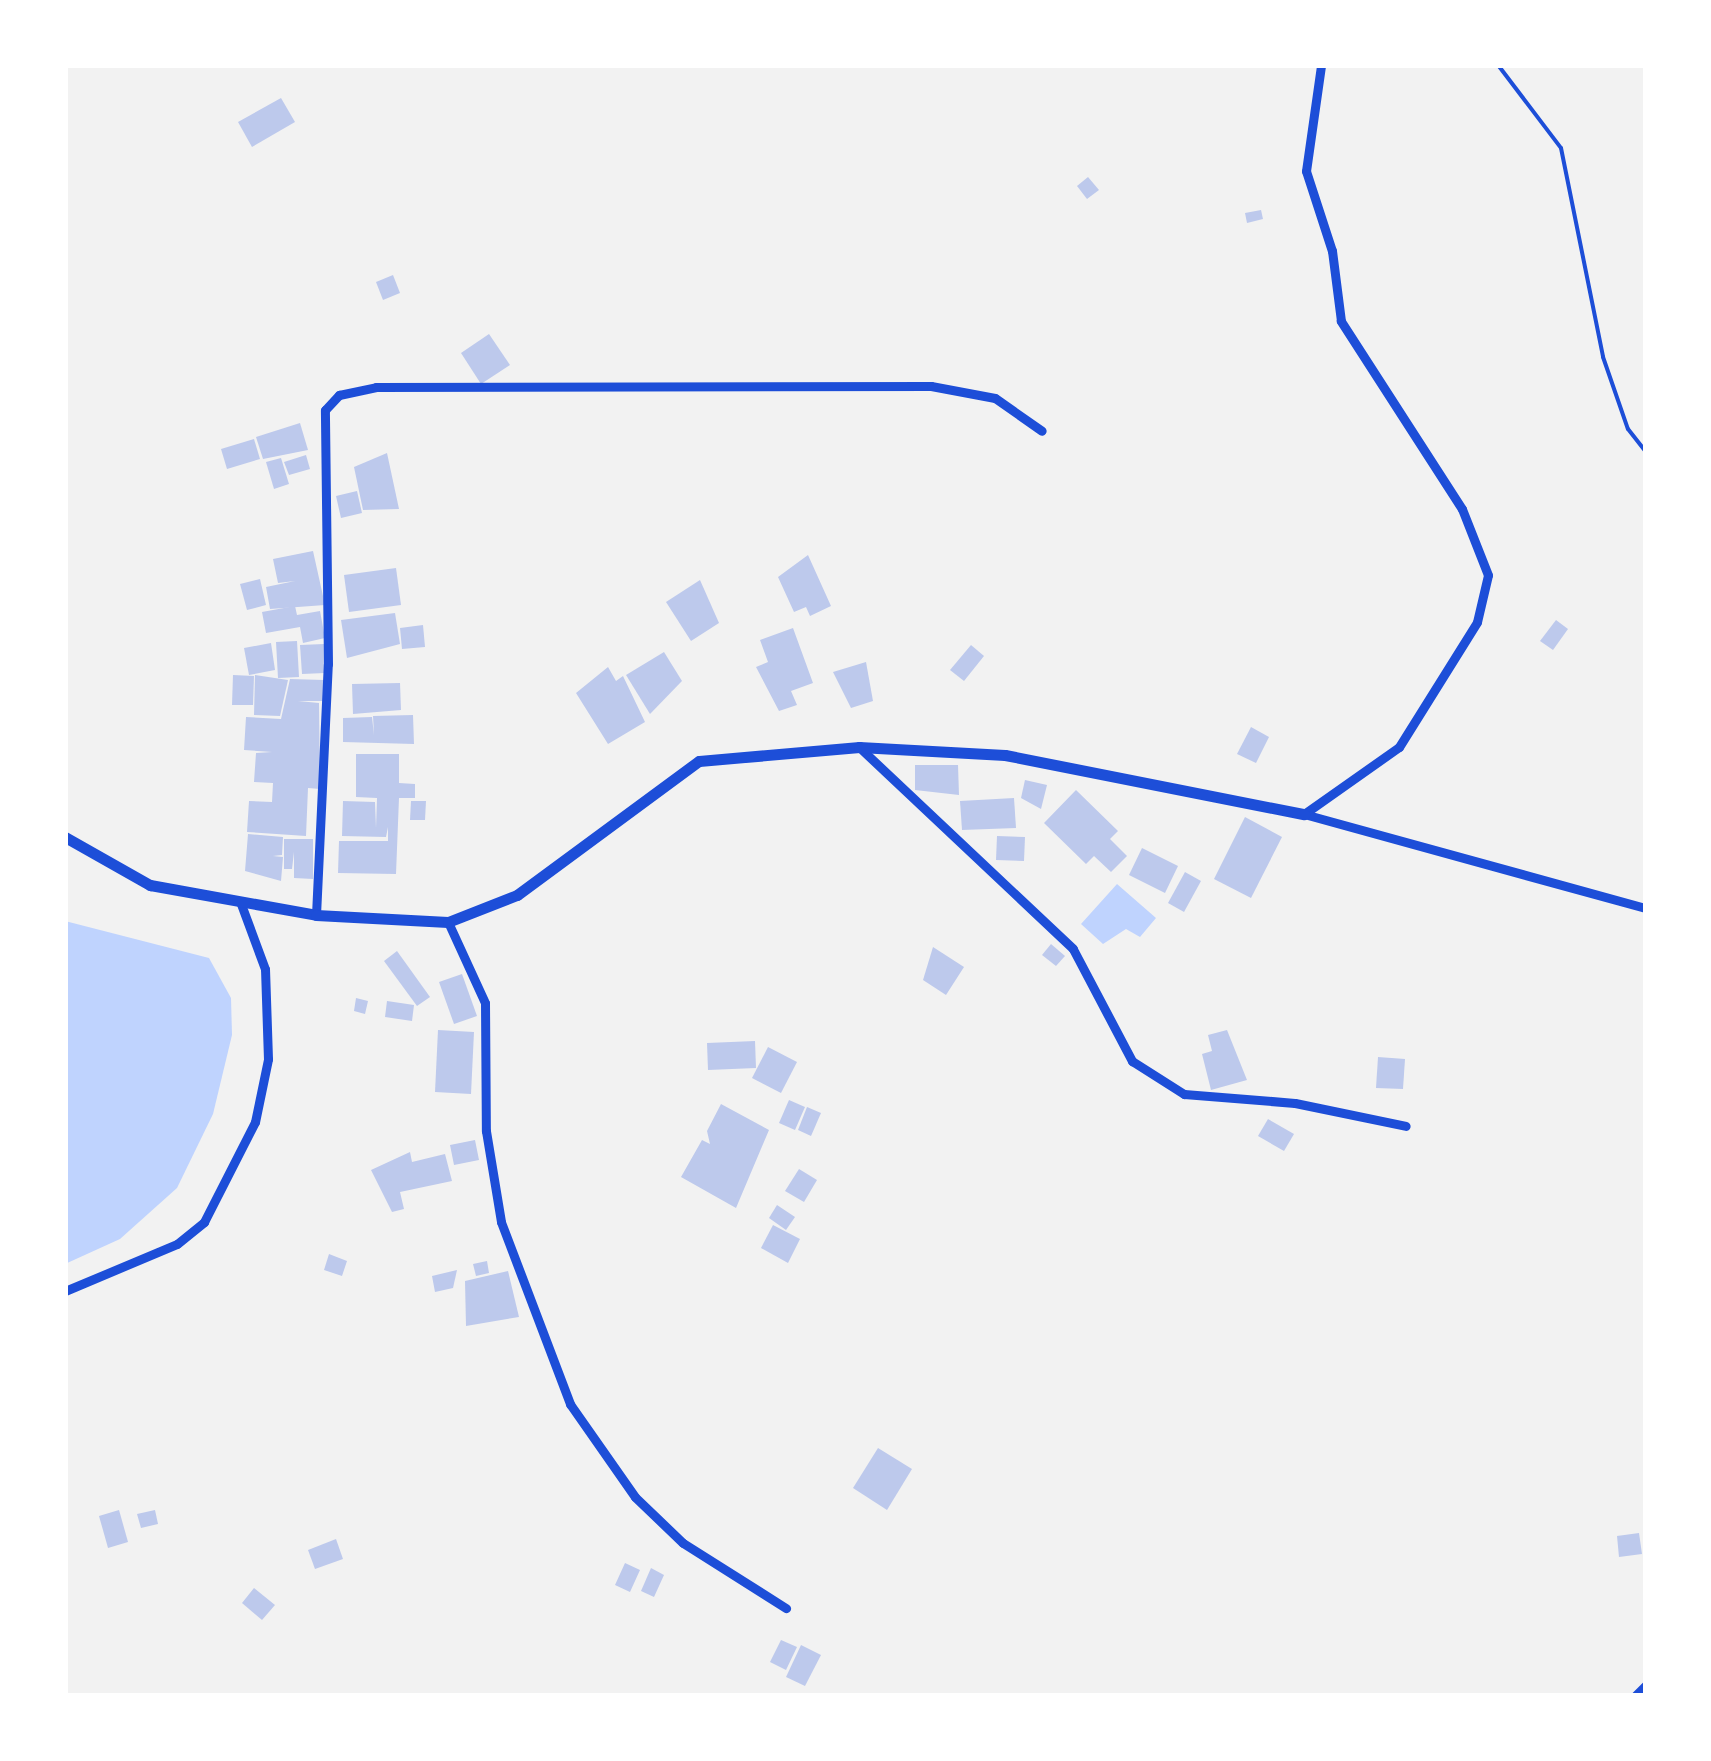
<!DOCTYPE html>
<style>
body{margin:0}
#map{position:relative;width:1711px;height:1761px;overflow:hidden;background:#f2f2f2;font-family:"Roboto Condensed",sans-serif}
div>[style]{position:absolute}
.water>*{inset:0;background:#bfd3fe}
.building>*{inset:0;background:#bdc9ec}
.path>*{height:4px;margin:-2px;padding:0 2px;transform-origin:2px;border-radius:2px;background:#1d4ed8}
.minor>*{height:9px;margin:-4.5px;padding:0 4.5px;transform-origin:4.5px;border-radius:4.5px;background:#1d4ed8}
.tertiary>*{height:11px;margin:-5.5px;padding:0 5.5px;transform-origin:5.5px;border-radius:5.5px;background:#1d4ed8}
span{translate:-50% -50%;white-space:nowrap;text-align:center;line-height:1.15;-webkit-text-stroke:10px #fff;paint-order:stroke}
.frame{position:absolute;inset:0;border:68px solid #fff;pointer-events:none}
</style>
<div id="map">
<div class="water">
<i style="clip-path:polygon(1117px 884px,1156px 918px,1140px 937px,1126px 929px,1103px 944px,1081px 924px)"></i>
<i style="clip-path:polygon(65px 921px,209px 958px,231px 998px,232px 1035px,213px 1114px,177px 1188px,120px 1239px,65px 1264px)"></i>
</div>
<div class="building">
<i style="clip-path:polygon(281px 98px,295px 122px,252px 147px,238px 122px)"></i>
<i style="clip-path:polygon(1088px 177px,1099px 190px,1087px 199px,1077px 186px)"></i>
<i style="clip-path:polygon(1261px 210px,1263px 219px,1247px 223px,1245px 213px)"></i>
<i style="clip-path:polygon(393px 275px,400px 293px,383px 300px,376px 282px)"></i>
<i style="clip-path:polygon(489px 334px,510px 365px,481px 384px,461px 353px)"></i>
<i style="clip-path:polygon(300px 423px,308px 450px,263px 459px,256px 437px)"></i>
<i style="clip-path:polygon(254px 439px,260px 459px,227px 469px,221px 449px)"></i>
<i style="clip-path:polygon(387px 453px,399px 509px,363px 510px,354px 467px)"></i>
<i style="clip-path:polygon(306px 455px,310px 469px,289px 475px,284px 462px)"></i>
<i style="clip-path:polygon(281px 458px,289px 484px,274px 489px,266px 462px)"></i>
<i style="clip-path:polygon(357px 491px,362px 513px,341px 518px,336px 496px)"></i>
<i style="clip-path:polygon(313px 551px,325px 605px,270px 609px,266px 587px,295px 581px,278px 583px,273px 559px)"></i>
<i style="clip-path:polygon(808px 555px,831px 606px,810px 616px,806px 607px,794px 612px,778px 577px)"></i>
<i style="clip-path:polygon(396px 568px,401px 605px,349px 612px,344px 575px)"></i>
<i style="clip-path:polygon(260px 579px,266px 605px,247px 610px,240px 584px)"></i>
<i style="clip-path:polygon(700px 580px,719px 623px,691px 641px,666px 602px)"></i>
<i style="clip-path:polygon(295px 606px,297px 615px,320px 611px,325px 638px,303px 643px,300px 627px,266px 633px,262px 612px)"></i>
<i style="clip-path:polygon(395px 613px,400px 644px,347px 658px,341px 620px)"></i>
<i style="clip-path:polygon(1556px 620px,1568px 629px,1553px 650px,1540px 641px)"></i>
<i style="clip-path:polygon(423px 625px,425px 647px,402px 649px,400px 628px)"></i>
<i style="clip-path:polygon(793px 628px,813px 683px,791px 691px,797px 705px,779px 711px,756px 667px,768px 662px,760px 640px)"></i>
<i style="clip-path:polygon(297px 641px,299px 677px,278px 678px,276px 642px)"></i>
<i style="clip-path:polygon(271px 643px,275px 670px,249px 675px,244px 648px)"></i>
<i style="clip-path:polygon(324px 644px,325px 673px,302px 674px,300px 645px)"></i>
<i style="clip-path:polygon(971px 645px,984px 656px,964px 681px,950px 670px)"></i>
<i style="clip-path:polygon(664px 652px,682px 681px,650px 714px,626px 675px)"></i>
<i style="clip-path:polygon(866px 662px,873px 701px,851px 708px,833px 672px)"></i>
<i style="clip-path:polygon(608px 667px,616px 681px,623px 676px,645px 722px,608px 744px,576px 693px)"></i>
<i style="clip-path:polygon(233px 675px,254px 676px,253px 705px,232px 705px)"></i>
<i style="clip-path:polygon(255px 675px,288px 680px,280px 716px,254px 715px)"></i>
<i style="clip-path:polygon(290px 679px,324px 680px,323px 701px,298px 701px,319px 703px,320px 789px,308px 788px,306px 836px,247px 832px,249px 801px,272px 802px,273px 783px,254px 782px,256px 753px,272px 752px,244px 750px,246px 717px,281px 719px)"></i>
<i style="clip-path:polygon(400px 683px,401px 710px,353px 714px,352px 684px)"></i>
<i style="clip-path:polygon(413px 715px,414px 744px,343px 742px,343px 718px,372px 717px,374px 735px,373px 716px)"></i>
<i style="clip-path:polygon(1251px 727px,1269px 737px,1256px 763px,1237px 754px)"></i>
<i style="clip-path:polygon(356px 754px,399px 754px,399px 783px,415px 784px,415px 798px,399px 798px,396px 874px,338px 873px,339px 841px,388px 841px,388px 827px,386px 837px,342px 836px,343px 801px,375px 802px,376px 828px,377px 798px,356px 797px)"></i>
<i style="clip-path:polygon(915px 765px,958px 765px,959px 795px,915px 790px)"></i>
<i style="clip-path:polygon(1025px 780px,1047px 785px,1041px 809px,1021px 798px)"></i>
<i style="clip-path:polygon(1076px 790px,1118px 831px,1110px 839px,1127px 856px,1111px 872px,1094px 856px,1086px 864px,1044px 823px)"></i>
<i style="clip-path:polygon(1014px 798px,1016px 828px,962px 830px,960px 801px)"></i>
<i style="clip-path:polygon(411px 801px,426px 801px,425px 820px,410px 820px)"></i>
<i style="clip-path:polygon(1245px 817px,1282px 837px,1251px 898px,1214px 879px)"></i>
<i style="clip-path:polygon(248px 834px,283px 837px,282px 855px,273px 856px,283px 857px,281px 881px,245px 871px)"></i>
<i style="clip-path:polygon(997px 836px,1025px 837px,1024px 861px,996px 860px)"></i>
<i style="clip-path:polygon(284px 839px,313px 839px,313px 879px,294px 878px,294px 852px,292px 869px,284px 869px)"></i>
<i style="clip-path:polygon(1142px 848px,1178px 866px,1165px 893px,1129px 875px)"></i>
<i style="clip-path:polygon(1185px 872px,1201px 881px,1184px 912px,1168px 903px)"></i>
<i style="clip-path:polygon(1051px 944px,1065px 956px,1056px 966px,1042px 955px)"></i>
<i style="clip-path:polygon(933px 947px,964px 967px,946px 995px,923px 980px)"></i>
<i style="clip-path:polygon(397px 951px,430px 997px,417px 1006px,384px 961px)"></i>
<i style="clip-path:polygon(462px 974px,477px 1016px,454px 1024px,439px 982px)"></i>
<i style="clip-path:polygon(356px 998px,368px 1001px,365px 1014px,354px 1011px)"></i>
<i style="clip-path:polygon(387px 1001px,414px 1005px,412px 1021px,385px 1017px)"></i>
<i style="clip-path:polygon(438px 1030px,474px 1032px,471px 1094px,435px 1092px)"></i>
<i style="clip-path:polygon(1227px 1030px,1247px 1080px,1211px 1090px,1202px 1054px,1212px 1051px,1208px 1035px)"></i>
<i style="clip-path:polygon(755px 1041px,756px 1068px,708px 1070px,707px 1043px)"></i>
<i style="clip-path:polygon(768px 1047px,797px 1062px,781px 1093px,752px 1078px)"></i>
<i style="clip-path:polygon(1378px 1057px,1405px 1059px,1403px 1089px,1376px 1088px)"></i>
<i style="clip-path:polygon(789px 1100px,805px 1107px,795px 1130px,779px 1123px)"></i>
<i style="clip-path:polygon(721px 1104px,769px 1130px,736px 1208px,681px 1177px,702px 1140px,710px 1144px,707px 1131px)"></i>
<i style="clip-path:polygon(807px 1107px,821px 1113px,811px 1136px,798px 1130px)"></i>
<i style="clip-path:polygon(1268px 1119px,1294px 1134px,1284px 1151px,1258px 1136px)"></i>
<i style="clip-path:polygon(475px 1140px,479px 1160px,454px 1165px,450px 1145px)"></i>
<i style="clip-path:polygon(410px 1152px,412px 1162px,445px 1154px,452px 1181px,400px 1192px,404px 1209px,392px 1212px,371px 1170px)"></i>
<i style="clip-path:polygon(799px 1169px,817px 1180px,804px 1202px,785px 1191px)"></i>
<i style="clip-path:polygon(777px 1205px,795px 1217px,786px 1230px,769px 1218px)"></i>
<i style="clip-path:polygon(773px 1225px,800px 1239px,788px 1263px,761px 1248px)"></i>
<i style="clip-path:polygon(329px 1254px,347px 1261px,342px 1276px,324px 1270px)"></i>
<i style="clip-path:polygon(487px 1261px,489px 1273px,476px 1276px,473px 1264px)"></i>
<i style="clip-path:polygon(457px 1270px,453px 1288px,435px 1292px,432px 1276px)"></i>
<i style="clip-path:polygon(508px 1271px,519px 1317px,466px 1326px,465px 1281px)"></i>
<i style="clip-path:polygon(878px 1448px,912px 1469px,887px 1510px,853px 1488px)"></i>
<i style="clip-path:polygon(119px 1510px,128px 1542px,108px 1548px,99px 1516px)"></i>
<i style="clip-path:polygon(155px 1510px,158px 1524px,141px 1528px,137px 1514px)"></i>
<i style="clip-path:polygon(1639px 1533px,1642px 1554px,1619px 1557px,1617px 1536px)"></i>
<i style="clip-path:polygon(336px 1539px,343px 1559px,315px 1569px,308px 1550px)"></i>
<i style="clip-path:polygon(625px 1563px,640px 1570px,630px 1592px,615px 1585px)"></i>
<i style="clip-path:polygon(651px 1568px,664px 1575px,654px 1597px,641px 1591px)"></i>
<i style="clip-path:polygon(254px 1588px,275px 1605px,262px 1620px,242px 1603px)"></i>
<i style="clip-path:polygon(781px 1640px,797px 1647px,786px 1670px,770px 1662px)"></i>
<i style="clip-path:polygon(801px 1645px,821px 1655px,805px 1686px,786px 1677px)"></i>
</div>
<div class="path">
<i style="left:1498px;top:65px;width:104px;rotate:52.8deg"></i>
<i style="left:1561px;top:148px;width:213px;rotate:78.6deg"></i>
<i style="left:1603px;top:357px;width:76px;rotate:70.9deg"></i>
<i style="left:1628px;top:429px;width:29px;rotate:52deg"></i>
</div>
<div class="minor">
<i style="left:859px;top:747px;width:294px;rotate:43.3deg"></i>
<i style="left:1073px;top:949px;width:127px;rotate:62.2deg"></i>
<i style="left:1132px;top:1061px;width:62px;rotate:32.4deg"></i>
<i style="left:1184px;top:1094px;width:111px;rotate:4.6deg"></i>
<i style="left:1295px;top:1103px;width:113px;rotate:11.7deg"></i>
<i style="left:1304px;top:814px;width:116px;rotate:-35.2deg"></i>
<i style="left:1399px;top:747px;width:147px;rotate:-58deg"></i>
<i style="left:1477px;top:622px;width:48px;rotate:-76.8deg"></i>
<i style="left:1488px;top:575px;width:71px;rotate:-111.5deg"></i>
<i style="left:1462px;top:509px;width:224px;rotate:-122.8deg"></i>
<i style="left:1341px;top:321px;width:71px;rotate:-97.3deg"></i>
<i style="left:1332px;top:251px;width:84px;rotate:-108deg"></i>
<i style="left:1306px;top:171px;width:107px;rotate:-81.9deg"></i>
<i style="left:1304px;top:814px;width:355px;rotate:15.4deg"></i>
<i style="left:316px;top:915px;width:251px;rotate:-87.3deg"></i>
<i style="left:328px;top:664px;width:254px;rotate:-90.7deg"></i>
<i style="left:325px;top:410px;width:21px;rotate:-47deg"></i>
<i style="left:339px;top:395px;width:38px;rotate:-12deg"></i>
<i style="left:376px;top:387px;width:555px;rotate:-0.1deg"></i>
<i style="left:931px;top:386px;width:65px;rotate:10.6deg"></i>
<i style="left:995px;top:398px;width:57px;rotate:35.1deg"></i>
<i style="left:448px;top:922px;width:89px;rotate:65.4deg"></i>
<i style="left:485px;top:1003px;width:128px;rotate:89.6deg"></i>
<i style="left:486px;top:1131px;width:92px;rotate:80.6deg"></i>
<i style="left:501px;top:1222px;width:195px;rotate:69.2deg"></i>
<i style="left:570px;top:1404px;width:113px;rotate:55deg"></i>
<i style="left:635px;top:1497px;width:66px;rotate:43.8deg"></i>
<i style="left:683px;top:1543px;width:122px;rotate:32.3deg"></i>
<i style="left:65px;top:1291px;width:121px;rotate:-22.8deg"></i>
<i style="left:177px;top:1244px;width:35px;rotate:-39deg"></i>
<i style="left:204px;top:1222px;width:112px;rotate:-63deg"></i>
<i style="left:255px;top:1122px;width:64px;rotate:-78.3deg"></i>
<i style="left:268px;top:1059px;width:90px;rotate:-91.9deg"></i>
<i style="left:265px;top:969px;width:69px;rotate:-110.3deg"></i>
<i style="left:1635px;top:1696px;width:16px;rotate:-45deg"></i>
</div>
<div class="tertiary">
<i style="left:65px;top:837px;width:98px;rotate:29.5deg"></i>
<i style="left:150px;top:885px;width:169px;rotate:10.2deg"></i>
<i style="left:316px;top:915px;width:132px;rotate:3deg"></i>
<i style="left:448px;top:922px;width:74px;rotate:-21.4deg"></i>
<i style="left:517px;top:895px;width:226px;rotate:-36.4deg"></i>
<i style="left:699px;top:761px;width:161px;rotate:-5deg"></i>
<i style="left:859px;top:747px;width:146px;rotate:3.1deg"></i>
<i style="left:1005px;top:755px;width:305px;rotate:11.2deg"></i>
</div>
<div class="frame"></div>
</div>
